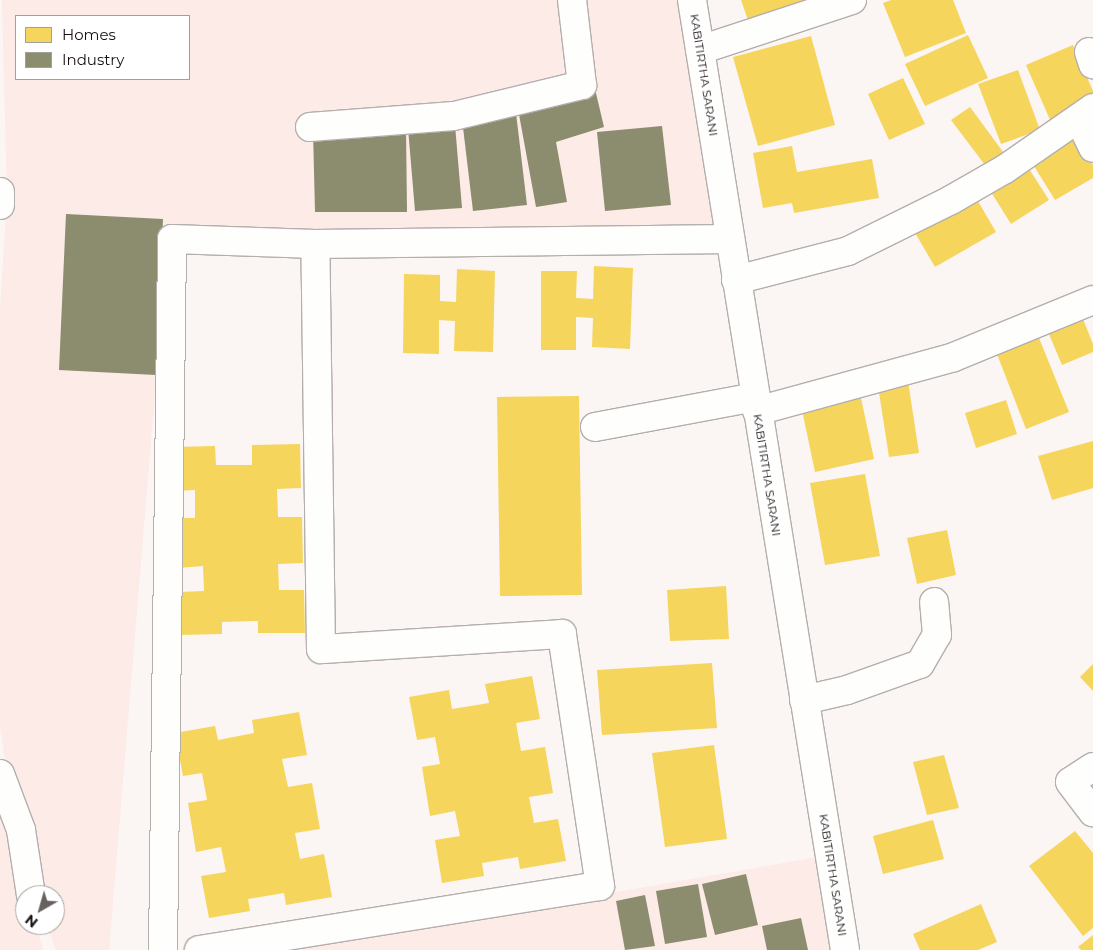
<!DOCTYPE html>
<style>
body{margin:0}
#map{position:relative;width:1093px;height:950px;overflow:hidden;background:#fbf5f4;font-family:Montserrat,sans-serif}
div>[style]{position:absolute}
.built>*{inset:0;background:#fcebe7}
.homes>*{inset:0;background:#f6d55c}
.industry>*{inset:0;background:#8c8c6e}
.roads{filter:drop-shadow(1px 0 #b4aead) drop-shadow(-1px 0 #b4aead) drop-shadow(0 1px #b4aead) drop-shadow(0 -1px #b4aead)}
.minor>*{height:28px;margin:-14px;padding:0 14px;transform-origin:14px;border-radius:14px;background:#fefefd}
span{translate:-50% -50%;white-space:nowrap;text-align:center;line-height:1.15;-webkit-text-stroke:5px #fff;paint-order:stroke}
.street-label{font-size:12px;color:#171110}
.legend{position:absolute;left:15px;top:15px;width:175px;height:65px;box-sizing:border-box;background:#fff;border:1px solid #a2a09f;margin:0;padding:6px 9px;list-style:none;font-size:15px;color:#171110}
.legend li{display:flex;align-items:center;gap:10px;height:25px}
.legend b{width:25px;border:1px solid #a2a09f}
.north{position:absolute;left:15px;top:885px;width:50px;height:50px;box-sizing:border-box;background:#fff;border:1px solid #a2a09f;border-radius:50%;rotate:218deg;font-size:14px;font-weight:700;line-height:20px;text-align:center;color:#171110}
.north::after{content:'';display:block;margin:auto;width:18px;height:22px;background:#676160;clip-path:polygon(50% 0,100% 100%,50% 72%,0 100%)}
</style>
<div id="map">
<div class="built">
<i style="clip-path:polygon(evenodd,2px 0,683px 0,716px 231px,168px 235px,109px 950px,56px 950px,47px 925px,55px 925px,55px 895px,38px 895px,9px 788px,0 726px,0 308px,7px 200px,2px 0,16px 16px,189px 16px,189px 79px,16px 79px,16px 16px)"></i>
<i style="clip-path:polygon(0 805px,14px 836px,25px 925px,36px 925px,43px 950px,0 950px)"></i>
<i style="clip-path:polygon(819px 857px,831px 950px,280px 950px)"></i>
</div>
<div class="homes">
<i style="clip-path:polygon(741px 0,819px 0,749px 23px)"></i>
<i style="clip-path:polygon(891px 0,953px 0,966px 33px,905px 57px,883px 3px)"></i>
<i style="clip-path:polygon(968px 35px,988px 78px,925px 106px,905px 64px)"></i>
<i style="clip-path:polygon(811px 36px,835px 125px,758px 146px,733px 57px)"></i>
<i style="clip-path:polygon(1073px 45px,1093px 91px,1093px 104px,1051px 122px,1026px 65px)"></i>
<i style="clip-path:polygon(1018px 70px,1040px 130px,1001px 144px,978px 84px)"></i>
<i style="clip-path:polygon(903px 78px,925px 124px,889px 140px,868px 94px)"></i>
<i style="clip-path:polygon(970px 107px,1009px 160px,991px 173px,951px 120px)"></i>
<i style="clip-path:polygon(1073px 132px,1093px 165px,1093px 178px,1055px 200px,1029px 158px)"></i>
<i style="clip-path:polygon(792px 146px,797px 172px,872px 159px,879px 198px,794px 213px,792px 203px,763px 208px,753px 153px)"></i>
<i style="clip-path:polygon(1024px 161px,1049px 200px,1011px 224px,986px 184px)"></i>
<i style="clip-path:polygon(975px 196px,996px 232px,935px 267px,914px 231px)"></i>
<i style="clip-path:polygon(594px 266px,633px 268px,630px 349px,592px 347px,593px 318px,576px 317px,576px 350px,541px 350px,541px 271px,577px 271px,576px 298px,593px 299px)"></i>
<i style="clip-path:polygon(457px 269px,495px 271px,493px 352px,454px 351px,455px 321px,439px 320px,439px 354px,403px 353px,404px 274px,440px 275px,440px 301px,456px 302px)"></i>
<i style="clip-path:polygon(1081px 314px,1093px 344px,1093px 352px,1062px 365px,1046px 327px)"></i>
<i style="clip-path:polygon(1037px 333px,1069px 412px,1026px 429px,995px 349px)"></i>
<i style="clip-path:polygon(908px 381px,919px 453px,889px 457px,878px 386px)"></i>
<i style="clip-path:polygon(579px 396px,582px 595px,500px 596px,497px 397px)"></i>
<i style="clip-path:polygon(861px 398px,874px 459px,815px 472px,802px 410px)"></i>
<i style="clip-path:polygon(1006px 400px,1017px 434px,976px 448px,965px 413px)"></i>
<i style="clip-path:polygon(1093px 441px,1093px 488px,1052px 500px,1038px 456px)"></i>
<i style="clip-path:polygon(300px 444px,301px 488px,277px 489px,278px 517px,302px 517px,303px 563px,278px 564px,279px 590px,304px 590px,305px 633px,258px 633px,258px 621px,222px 622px,222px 634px,180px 635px,179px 592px,204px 591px,203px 566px,178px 568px,176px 518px,195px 518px,195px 490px,175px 491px,174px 447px,215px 446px,216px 465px,252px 465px,252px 445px)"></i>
<i style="clip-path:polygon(865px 474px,880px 556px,825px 565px,810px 483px)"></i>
<i style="clip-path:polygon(947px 530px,956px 575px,917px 584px,907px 538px)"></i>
<i style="clip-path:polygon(726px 586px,729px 639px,670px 641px,667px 590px)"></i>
<i style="clip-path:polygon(712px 663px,717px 728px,602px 735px,597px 670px)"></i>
<i style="clip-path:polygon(1093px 664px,1093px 691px,1080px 677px)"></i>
<i style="clip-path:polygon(532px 676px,540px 719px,516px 723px,521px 751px,545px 747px,553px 793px,529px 797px,534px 823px,558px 819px,566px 861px,520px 869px,518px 857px,482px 863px,484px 876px,442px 883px,435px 840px,460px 836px,455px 811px,430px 816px,422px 767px,440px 764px,435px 737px,417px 740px,409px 697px,449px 690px,452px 709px,489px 703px,485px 684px)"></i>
<i style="clip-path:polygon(299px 712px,307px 755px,282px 759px,288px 787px,312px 783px,320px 829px,295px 833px,300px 859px,324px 854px,332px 897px,286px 905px,284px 893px,248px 899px,250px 911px,209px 918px,201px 876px,226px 872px,221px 847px,196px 852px,188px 803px,207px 800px,202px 773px,183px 776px,175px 733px,215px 726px,218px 740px,254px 733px,252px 720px)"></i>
<i style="clip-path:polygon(714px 745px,727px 839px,665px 847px,652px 753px)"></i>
<i style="clip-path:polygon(944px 755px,959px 808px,927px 815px,913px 762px)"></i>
<i style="clip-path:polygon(933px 820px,944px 859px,883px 874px,873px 836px)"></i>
<i style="clip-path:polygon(1075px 831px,1093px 853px,1093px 928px,1083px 936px,1029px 866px)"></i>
<i style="clip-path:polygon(981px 904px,997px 942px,978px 950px,920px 950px,913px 934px)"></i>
<i style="clip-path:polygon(1093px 935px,1093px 950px,1081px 950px,1078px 947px)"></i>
</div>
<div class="industry">
<i style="clip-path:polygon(595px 89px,604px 127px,556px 142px,567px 202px,536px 207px,518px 109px)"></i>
<i style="clip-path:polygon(516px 113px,527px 205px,473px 211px,462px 119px)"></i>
<i style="clip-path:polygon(455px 125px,462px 208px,415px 211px,408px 128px)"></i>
<i style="clip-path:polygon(662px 126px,671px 205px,605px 211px,597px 132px)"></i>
<i style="clip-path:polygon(406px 129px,407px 212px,315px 212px,313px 130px)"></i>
<i style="clip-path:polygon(66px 214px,163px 219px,156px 375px,59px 370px)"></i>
<i style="clip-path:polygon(746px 874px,758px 925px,715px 935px,702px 884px)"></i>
<i style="clip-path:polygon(698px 884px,707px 937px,665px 944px,656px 891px)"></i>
<i style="clip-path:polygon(645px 895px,655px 946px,625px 950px,616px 901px)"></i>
<i style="clip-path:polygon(801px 918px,808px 950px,767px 950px,762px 926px)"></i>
</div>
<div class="roads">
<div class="minor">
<i style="left:692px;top:0;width:962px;rotate:80.85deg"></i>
<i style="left:700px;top:50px;width:160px;rotate:-18.2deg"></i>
<i style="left:1089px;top:52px;width:13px;rotate:72deg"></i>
<i style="left:1079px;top:119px;width:32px;rotate:64deg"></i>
<i style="left:310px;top:127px;width:144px;rotate:-4.4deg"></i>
<i style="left:454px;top:116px;width:132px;rotate:-13.6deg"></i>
<i style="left:582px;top:85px;width:86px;rotate:-96.7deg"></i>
<i style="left:0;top:192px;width:13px;rotate:90deg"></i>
<i style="left:736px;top:280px;width:116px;rotate:-14.5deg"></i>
<i style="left:848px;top:251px;width:115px;rotate:-26.3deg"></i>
<i style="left:951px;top:200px;width:62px;rotate:-29.9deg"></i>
<i style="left:1005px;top:169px;width:107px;rotate:-34.7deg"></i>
<i style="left:757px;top:411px;width:204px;rotate:-15.3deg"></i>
<i style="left:954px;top:357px;width:150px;rotate:-22.3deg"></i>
<i style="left:595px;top:427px;width:163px;rotate:-10.6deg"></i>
<i style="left:804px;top:700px;width:44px;rotate:-13.1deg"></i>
<i style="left:847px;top:690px;width:77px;rotate:-19.6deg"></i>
<i style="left:920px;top:664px;width:34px;rotate:-60deg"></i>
<i style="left:937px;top:635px;width:33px;rotate:-95deg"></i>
<i style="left:1093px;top:767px;width:27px;rotate:147deg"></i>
<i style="left:1070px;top:782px;width:38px;rotate:53deg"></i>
<i style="left:0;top:774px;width:60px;rotate:69.4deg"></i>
<i style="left:21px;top:830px;width:66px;rotate:81.3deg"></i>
<i style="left:163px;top:950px;width:711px;rotate:-89.27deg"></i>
<i style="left:172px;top:239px;width:143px;rotate:2deg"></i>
<i style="left:315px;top:244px;width:415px;rotate:-0.7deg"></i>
<i style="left:199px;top:950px;width:406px;rotate:-9.1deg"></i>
<i style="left:600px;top:886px;width:255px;rotate:-98.6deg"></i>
<i style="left:562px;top:634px;width:241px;rotate:176.4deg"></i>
<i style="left:321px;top:649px;width:405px;rotate:-90.8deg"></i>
</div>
</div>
<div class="street-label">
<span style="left:704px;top:75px;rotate:81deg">KABITIRTHA SARANI</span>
<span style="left:767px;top:475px;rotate:81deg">KABITIRTHA SARANI</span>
<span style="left:833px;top:875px;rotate:81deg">KABITIRTHA SARANI</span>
</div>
<ul class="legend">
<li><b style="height:14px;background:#f6d55c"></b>Homes</li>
<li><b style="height:14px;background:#8c8c6e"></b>Industry</li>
</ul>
<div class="north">N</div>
</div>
